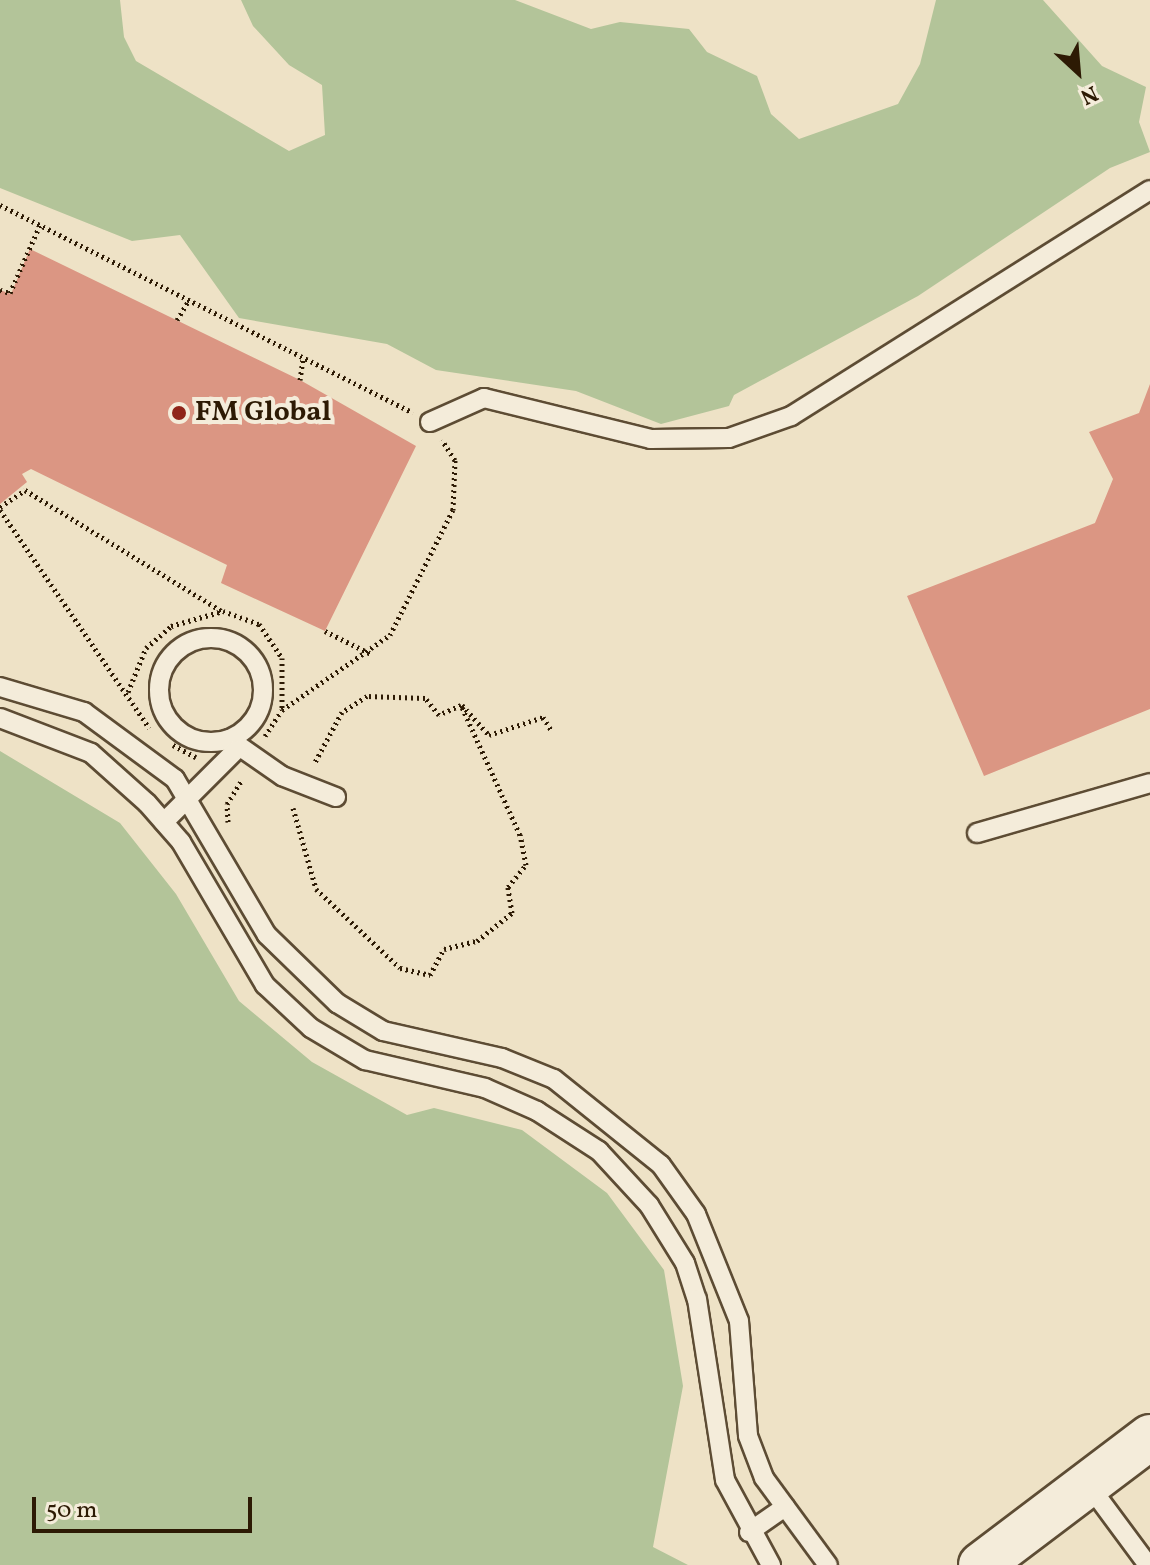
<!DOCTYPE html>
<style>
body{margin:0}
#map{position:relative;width:1150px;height:1565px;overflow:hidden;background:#eee2c6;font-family:Vollkorn,serif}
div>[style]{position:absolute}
.green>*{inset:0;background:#b3c499}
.building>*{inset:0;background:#db9683}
.path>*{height:5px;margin-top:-2.5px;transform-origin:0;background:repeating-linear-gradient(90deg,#2d1a04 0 2px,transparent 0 6px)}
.roads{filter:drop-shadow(2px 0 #5d4c34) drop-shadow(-2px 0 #5d4c34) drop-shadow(0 2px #5d4c34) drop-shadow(0 -2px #5d4c34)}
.lane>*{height:18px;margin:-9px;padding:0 9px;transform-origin:9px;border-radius:9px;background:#f4ecda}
.lane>.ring{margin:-9px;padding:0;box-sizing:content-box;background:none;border:18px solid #f4ecda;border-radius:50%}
.secondary>*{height:44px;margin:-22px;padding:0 22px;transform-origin:22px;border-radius:22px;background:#f4ecda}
.dots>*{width:22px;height:22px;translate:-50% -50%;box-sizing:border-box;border:4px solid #f4ecda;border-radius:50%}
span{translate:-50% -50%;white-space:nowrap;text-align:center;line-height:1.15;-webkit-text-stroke:8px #f4ecda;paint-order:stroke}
.poi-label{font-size:28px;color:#2d1a04;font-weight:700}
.left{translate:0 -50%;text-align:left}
.north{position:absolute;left:1038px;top:32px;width:80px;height:80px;-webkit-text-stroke:6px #f4ecda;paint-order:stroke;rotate:154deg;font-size:22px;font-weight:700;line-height:32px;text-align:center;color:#2d1a04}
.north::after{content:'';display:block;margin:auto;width:28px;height:36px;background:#2d1a04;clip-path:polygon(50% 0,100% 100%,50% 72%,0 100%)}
.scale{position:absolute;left:32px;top:1497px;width:220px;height:36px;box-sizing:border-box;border:4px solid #2d1a04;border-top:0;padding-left:10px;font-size:24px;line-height:28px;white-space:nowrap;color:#2d1a04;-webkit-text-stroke:6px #f4ecda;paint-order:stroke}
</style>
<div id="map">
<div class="green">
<i style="clip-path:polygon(0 0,120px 0,124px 37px,136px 61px,289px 151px,325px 135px,322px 85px,289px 65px,253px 26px,241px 0,515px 0,591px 29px,620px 22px,689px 29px,707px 52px,757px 76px,771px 114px,799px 139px,898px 104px,920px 64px,936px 0,1043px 0,1102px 66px,1146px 87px,1139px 122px,1150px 152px,1110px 168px,918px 296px,734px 395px,729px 406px,661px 424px,576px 391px,436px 370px,387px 344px,239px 318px,180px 235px,132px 241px,0 188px)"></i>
<i style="clip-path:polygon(0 751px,120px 823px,176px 894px,239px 1001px,312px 1062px,407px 1115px,434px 1108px,522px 1130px,607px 1193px,664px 1270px,683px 1386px,653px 1547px,688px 1565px,0 1565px)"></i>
</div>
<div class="building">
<i style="clip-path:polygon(30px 249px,300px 380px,416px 446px,325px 631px,221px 583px,227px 565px,31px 469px,22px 474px,27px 482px,0 504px,0 290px,11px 294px)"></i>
<i style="clip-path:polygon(1150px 384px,1150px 709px,984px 776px,907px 596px,1095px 523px,1113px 479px,1089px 432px,1139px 413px)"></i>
</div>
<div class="path">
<i style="left:0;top:205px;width:462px;rotate:26.7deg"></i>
<i style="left:0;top:290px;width:10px;rotate:17deg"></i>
<i style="left:10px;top:293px;width:74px;rotate:-66.2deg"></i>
<i style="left:177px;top:320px;width:23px;rotate:-59deg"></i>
<i style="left:300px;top:380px;width:22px;rotate:-82deg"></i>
<i style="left:0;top:507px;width:30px;rotate:-34deg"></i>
<i style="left:25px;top:490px;width:231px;rotate:31.6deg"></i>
<i style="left:0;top:510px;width:264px;rotate:55.6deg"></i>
<i style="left:325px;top:631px;width:51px;rotate:26.6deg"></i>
<i style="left:128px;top:692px;width:48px;rotate:-67.8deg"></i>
<i style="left:146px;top:648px;width:33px;rotate:-41deg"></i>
<i style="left:171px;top:626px;width:54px;rotate:-16.1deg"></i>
<i style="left:223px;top:611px;width:38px;rotate:20deg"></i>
<i style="left:259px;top:624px;width:41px;rotate:55.9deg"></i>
<i style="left:282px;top:658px;width:51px;rotate:90deg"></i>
<i style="left:462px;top:705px;width:40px;rotate:48deg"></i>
<i style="left:489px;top:735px;width:57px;rotate:-18.4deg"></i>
<i style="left:543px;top:717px;width:15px;rotate:58deg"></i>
<i style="left:265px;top:736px;width:31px;rotate:-57deg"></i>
<i style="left:282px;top:710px;width:131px;rotate:-34.8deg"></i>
<i style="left:390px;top:635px;width:140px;rotate:-63.3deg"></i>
<i style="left:453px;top:510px;width:50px;rotate:-87.7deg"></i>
<i style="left:455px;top:460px;width:24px;rotate:-123deg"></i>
<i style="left:173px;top:745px;width:26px;rotate:28deg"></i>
<i style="left:293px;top:808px;width:84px;rotate:74.1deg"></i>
<i style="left:316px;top:889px;width:115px;rotate:43.2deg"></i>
<i style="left:400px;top:968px;width:31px;rotate:13deg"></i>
<i style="left:430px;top:975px;width:30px;rotate:-62deg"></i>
<i style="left:444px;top:949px;width:34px;rotate:-14deg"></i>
<i style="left:477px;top:941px;width:45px;rotate:-38.7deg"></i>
<i style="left:512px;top:913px;width:26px;rotate:-99deg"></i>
<i style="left:508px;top:887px;width:28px;rotate:-51deg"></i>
<i style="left:526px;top:865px;width:31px;rotate:-101deg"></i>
<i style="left:520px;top:835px;width:143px;rotate:-114.4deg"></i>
<i style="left:461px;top:705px;width:24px;rotate:156deg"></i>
<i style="left:439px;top:715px;width:22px;rotate:-129deg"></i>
<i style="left:425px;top:698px;width:58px;rotate:-178deg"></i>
<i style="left:367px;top:696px;width:30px;rotate:147deg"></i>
<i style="left:342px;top:712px;width:59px;rotate:118.3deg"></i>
<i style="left:228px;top:822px;width:18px;rotate:-93deg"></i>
<i style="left:227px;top:804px;width:28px;rotate:-58deg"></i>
</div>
<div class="roads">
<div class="lane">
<i style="left:430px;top:422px;width:59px;rotate:-24deg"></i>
<i style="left:484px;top:398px;width:172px;rotate:13.8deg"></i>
<i style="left:651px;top:439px;width:78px;rotate:-0.7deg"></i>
<i style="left:729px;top:438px;width:66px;rotate:-19.5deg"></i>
<i style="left:791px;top:416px;width:424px;rotate:-32.2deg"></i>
<i class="ring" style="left:159px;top:638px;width:86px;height:86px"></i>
<i style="left:0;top:687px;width:88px;rotate:16.6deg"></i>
<i style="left:84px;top:712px;width:113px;rotate:36.4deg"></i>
<i style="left:175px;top:779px;width:181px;rotate:59.5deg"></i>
<i style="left:267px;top:935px;width:98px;rotate:44.2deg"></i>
<i style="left:337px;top:1003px;width:54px;rotate:31.3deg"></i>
<i style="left:383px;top:1031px;width:122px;rotate:12.8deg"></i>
<i style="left:502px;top:1058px;width:56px;rotate:22deg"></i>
<i style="left:554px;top:1079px;width:137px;rotate:38.8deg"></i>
<i style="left:661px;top:1165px;width:60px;rotate:54.5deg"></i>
<i style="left:696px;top:1214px;width:115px;rotate:68.1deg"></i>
<i style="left:739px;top:1321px;width:115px;rotate:85.5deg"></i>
<i style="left:748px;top:1436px;width:45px;rotate:69.1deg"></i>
<i style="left:764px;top:1478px;width:108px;rotate:53.7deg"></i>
<i style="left:0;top:718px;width:97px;rotate:21deg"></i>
<i style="left:91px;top:753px;width:75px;rotate:41.8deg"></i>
<i style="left:147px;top:803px;width:52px;rotate:48.9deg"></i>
<i style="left:181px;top:842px;width:166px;rotate:59.6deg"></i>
<i style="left:265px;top:985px;width:63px;rotate:43.1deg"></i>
<i style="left:311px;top:1028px;width:63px;rotate:30.7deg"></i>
<i style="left:365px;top:1060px;width:123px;rotate:13.1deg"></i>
<i style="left:485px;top:1088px;width:57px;rotate:23.9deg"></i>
<i style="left:537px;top:1111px;width:74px;rotate:32.8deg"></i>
<i style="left:599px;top:1151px;width:74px;rotate:47.2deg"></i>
<i style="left:649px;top:1205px;width:68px;rotate:58.2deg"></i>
<i style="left:685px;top:1263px;width:38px;rotate:72deg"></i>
<i style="left:697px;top:1299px;width:183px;rotate:81.2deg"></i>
<i style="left:725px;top:1480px;width:97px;rotate:61.6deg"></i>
<i style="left:229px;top:739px;width:65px;rotate:34.9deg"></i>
<i style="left:282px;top:776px;width:58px;rotate:21.3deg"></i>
<i style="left:164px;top:822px;width:102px;rotate:-45deg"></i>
<i style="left:977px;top:833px;width:180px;rotate:-16.1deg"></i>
<i style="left:1088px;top:1484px;width:101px;rotate:53.5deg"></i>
<i style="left:749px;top:1532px;width:44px;rotate:-34.8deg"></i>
</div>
<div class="secondary">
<i style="left:981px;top:1565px;width:212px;rotate:-37.1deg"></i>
</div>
</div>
<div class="dots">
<i style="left:179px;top:413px;background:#8f2418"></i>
</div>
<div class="poi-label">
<span class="left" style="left:195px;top:413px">FM Global</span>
</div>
<div class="north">N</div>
<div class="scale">50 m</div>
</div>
